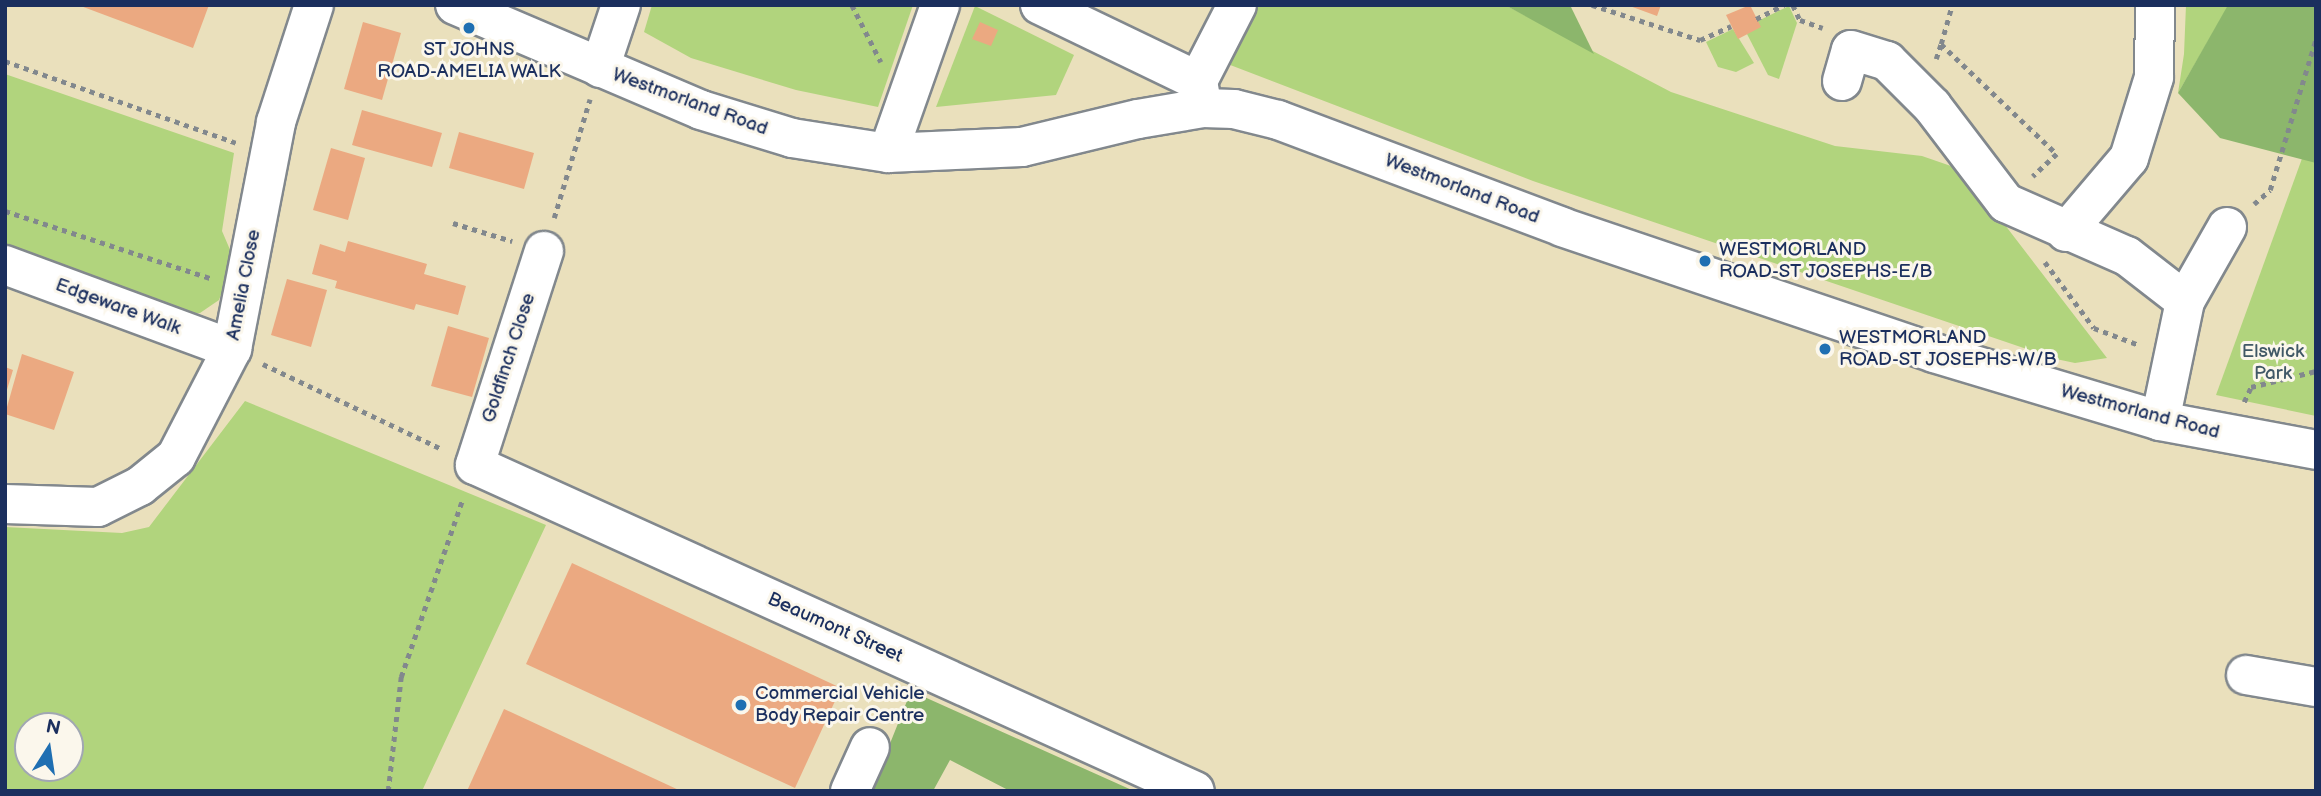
<!DOCTYPE html>
<style>
body{margin:0}
#map{position:relative;width:2321px;height:796px;overflow:hidden;background:#eae0bc;font-family:"Balsamiq Sans",sans-serif}
div>[style]{position:absolute}
.green>*{inset:0;background:#b1d47d}
.forest>*{inset:0;background:#8cb66c}
.building>*{inset:0;background:#eba981}
.path>*{height:4.5px;margin-top:-2.25px;transform-origin:0;background:repeating-linear-gradient(90deg,#82888d 0 5px,transparent 0 10px)}
.roads{filter:drop-shadow(2px 0 #82888d) drop-shadow(-2px 0 #82888d) drop-shadow(0 2px #82888d) drop-shadow(0 -2px #82888d)}
.minor>*{height:38px;margin:-19px;padding:0 19px;transform-origin:19px;border-radius:19px;background:#fff}
.dots>*{width:19px;height:19px;translate:-50% -50%;box-sizing:border-box;border:4px solid #fbf7ec;border-radius:50%}
span{translate:-50% -50%;white-space:nowrap;text-align:center;line-height:1.15;-webkit-text-stroke:6px #fbf7ec;paint-order:stroke}
.poi-label{font-size:19px;color:#1b2f5e}
.left{translate:0 -50%;text-align:left}
.street-label{font-size:19px;color:#1b2f5e}
.park-label{font-size:19px;color:#405866}
.frame{position:absolute;inset:0;border:7px solid #1b2f5e;pointer-events:none}
.north{position:absolute;left:14px;top:712px;width:70px;height:70px;box-sizing:border-box;background:#fbf7ec;border:2px solid #a1a7b3;border-radius:50%;rotate:12deg;font-size:19px;font-weight:700;line-height:28px;text-align:center;color:#1b2f5e}
.north::after{content:'';display:block;margin:auto;width:24px;height:32px;background:#1f6fb2;clip-path:polygon(50% 0,100% 100%,50% 72%,0 100%)}
</style>
<div id="map">
<div class="green">
<i style="clip-path:polygon(652px 5px,913px 5px,878px 107px,796px 90px,691px 58px,644px 32px)"></i>
<i style="clip-path:polygon(1254px 5px,1505px 5px,1671px 92px,1835px 146px,1922px 156px,1974px 174px,2005px 225px,2107px 358px,2075px 363px,2056px 359px,1533px 181px,1225px 63px)"></i>
<i style="clip-path:polygon(2186px 5px,2229px 5px,2178px 93px,2184px 54px)"></i>
<i style="clip-path:polygon(975px 6px,1074px 55px,1056px 95px,936px 107px)"></i>
<i style="clip-path:polygon(1789px 6px,1797px 23px,1779px 79px,1768px 75px,1747px 34px,1758px 21px)"></i>
<i style="clip-path:polygon(1733px 29px,1754px 63px,1736px 72px,1718px 67px,1706px 42px)"></i>
<i style="clip-path:polygon(5px 74px,234px 153px,222px 231px,234px 259px,219px 300px,200px 313px,182px 316px,5px 249px)"></i>
<i style="clip-path:polygon(2316px 120px,2316px 416px,2216px 395px)"></i>
<i style="clip-path:polygon(evenodd,245px 401px,546px 525px,422px 791px,5px 791px,5px 527px,122px 533px,149px 527px,245px 401px,28px 726px,70px 726px,70px 768px,28px 768px,28px 726px)"></i>
</div>
<div class="forest">
<i style="clip-path:polygon(1505px 5px,1570px 5px,1594px 54px)"></i>
<i style="clip-path:polygon(2228px 5px,2316px 5px,2316px 163px,2220px 138px,2178px 93px)"></i>
<i style="clip-path:polygon(911px 691px,1134px 791px,1010px 791px,950px 760px,933px 791px,871px 791px)"></i>
</div>
<div class="building">
<i style="clip-path:polygon(78px 5px,209px 5px,193px 48px)"></i>
<i style="clip-path:polygon(1627px 5px,1661px 5px,1657px 16px)"></i>
<i style="clip-path:polygon(1750px 5px,1761px 27px,1738px 39px,1726px 15px)"></i>
<i style="clip-path:polygon(363px 22px,401px 33px,382px 100px,344px 89px)"></i>
<i style="clip-path:polygon(980px 22px,998px 30px,991px 46px,972px 39px)"></i>
<i style="clip-path:polygon(362px 110px,442px 133px,432px 167px,352px 145px)"></i>
<i style="clip-path:polygon(459px 132px,534px 153px,524px 189px,449px 168px)"></i>
<i style="clip-path:polygon(331px 148px,365px 158px,348px 220px,313px 210px)"></i>
<i style="clip-path:polygon(348px 241px,427px 264px,424px 274px,466px 286px,458px 315px,416px 304px,414px 310px,335px 288px,337px 281px,312px 274px,320px 244px,345px 252px)"></i>
<i style="clip-path:polygon(287px 279px,327px 290px,311px 347px,271px 335px)"></i>
<i style="clip-path:polygon(448px 326px,489px 338px,472px 397px,431px 386px)"></i>
<i style="clip-path:polygon(22px 354px,74px 372px,54px 430px,5px 414px)"></i>
<i style="clip-path:polygon(5px 367px,13px 370px,6px 393px,5px 393px)"></i>
<i style="clip-path:polygon(572px 563px,841px 688px,795px 788px,526px 664px)"></i>
<i style="clip-path:polygon(504px 709px,681px 791px,467px 791px)"></i>
</div>
<div class="path">
<i style="left:852px;top:5px;width:64px;rotate:63deg"></i>
<i style="left:1592px;top:5px;width:114px;rotate:18deg"></i>
<i style="left:1700px;top:40px;width:34px;rotate:-24deg"></i>
<i style="left:1793px;top:5px;width:17px;rotate:65deg"></i>
<i style="left:1800px;top:20px;width:24px;rotate:19deg"></i>
<i style="left:1756px;top:19px;width:31px;rotate:-27deg"></i>
<i style="left:1941px;top:44px;width:41px;rotate:-74.2deg"></i>
<i style="left:1936px;top:59px;width:16px;rotate:-72deg"></i>
<i style="left:1941px;top:44px;width:160px;rotate:43.5deg"></i>
<i style="left:2057px;top:154px;width:33px;rotate:137deg"></i>
<i style="left:5px;top:61px;width:245px;rotate:19.5deg"></i>
<i style="left:2254px;top:204px;width:21px;rotate:-41deg"></i>
<i style="left:2270px;top:190px;width:158px;rotate:-73.1deg"></i>
<i style="left:5px;top:211px;width:216px;rotate:18.1deg"></i>
<i style="left:554px;top:218px;width:124px;rotate:-73.2deg"></i>
<i style="left:453px;top:223px;width:62px;rotate:17deg"></i>
<i style="left:2045px;top:262px;width:82px;rotate:53.4deg"></i>
<i style="left:2094px;top:328px;width:48px;rotate:20.7deg"></i>
<i style="left:263px;top:364px;width:198px;rotate:25.4deg"></i>
<i style="left:2244px;top:402px;width:17px;rotate:-65deg"></i>
<i style="left:2251px;top:387px;width:67px;rotate:-13.8deg"></i>
<i style="left:388px;top:791px;width:115px;rotate:-83.5deg"></i>
<i style="left:401px;top:677px;width:189px;rotate:-70.9deg"></i>
</div>
<div class="roads">
<div class="minor">
<i style="left:455px;top:5px;width:267px;rotate:23.1deg"></i>
<i style="left:701px;top:110px;width:95px;rotate:17.1deg"></i>
<i style="left:792px;top:138px;width:97px;rotate:8.9deg"></i>
<i style="left:888px;top:153px;width:134px;rotate:-2.6deg"></i>
<i style="left:1022px;top:147px;width:119px;rotate:-13.6deg"></i>
<i style="left:1138px;top:119px;width:66px;rotate:-9.6deg"></i>
<i style="left:1203px;top:108px;width:31px;rotate:2deg"></i>
<i style="left:1234px;top:109px;width:45px;rotate:14deg"></i>
<i style="left:1278px;top:120px;width:303px;rotate:20.6deg"></i>
<i style="left:1562px;top:227px;width:393px;rotate:18.7deg"></i>
<i style="left:1934px;top:353px;width:236px;rotate:16.7deg"></i>
<i style="left:2160px;top:421px;width:159px;rotate:10.5deg"></i>
<i style="left:1040px;top:5px;width:175px;rotate:25.7deg"></i>
<i style="left:1198px;top:81px;width:27px;rotate:80deg"></i>
<i style="left:600px;top:68px;width:66px;rotate:-71.6deg"></i>
<i style="left:1198px;top:81px;width:85px;rotate:-62.8deg"></i>
<i style="left:1842px;top:81px;width:32px;rotate:-74deg"></i>
<i style="left:1851px;top:50px;width:38px;rotate:17deg"></i>
<i style="left:1887px;top:61px;width:64px;rotate:45deg"></i>
<i style="left:1932px;top:106px;width:122px;rotate:52.7deg"></i>
<i style="left:2006px;top:203px;width:132px;rotate:23.7deg"></i>
<i style="left:2127px;top:256px;width:73px;rotate:37.8deg"></i>
<i style="left:888px;top:153px;width:157px;rotate:-70.6deg"></i>
<i style="left:2066px;top:232px;width:97px;rotate:-49.6deg"></i>
<i style="left:2129px;top:158px;width:85px;rotate:-72.8deg"></i>
<i style="left:2154px;top:77px;width:72px;rotate:-89.2deg"></i>
<i style="left:544px;top:251px;width:225px;rotate:107.9deg"></i>
<i style="left:475px;top:465px;width:790px;rotate:24.36deg"></i>
<i style="left:5px;top:265px;width:242px;rotate:20.3deg"></i>
<i style="left:2160px;top:421px;width:123px;rotate:-78.2deg"></i>
<i style="left:2185px;top:301px;width:85px;rotate:-60.4deg"></i>
<i style="left:5px;top:504px;width:93px;rotate:1.8deg"></i>
<i style="left:98px;top:507px;width:47px;rotate:-26.6deg"></i>
<i style="left:140px;top:486px;width:46px;rotate:-38.9deg"></i>
<i style="left:176px;top:457px;width:122px;rotate:-62.6deg"></i>
<i style="left:232px;top:349px;width:231px;rotate:-79deg"></i>
<i style="left:276px;top:122px;width:123px;rotate:-72deg"></i>
<i style="left:2246px;top:675px;width:71px;rotate:9.7deg"></i>
<i style="left:850px;top:791px;width:48px;rotate:-65.6deg"></i>
</div>
</div>
<div class="dots">
<i style="left:469px;top:28px;background:#1f6fb2"></i>
<i style="left:1705px;top:261px;background:#1f6fb2"></i>
<i style="left:1825px;top:349px;background:#1f6fb2"></i>
<i style="left:741px;top:705px;background:#1f6fb2"></i>
</div>
<div class="poi-label">
<span style="left:469px;top:61px">ST JOHNS<br>ROAD-AMELIA WALK</span>
<span class="left" style="left:1719px;top:261px">WESTMORLAND<br>ROAD-ST JOSEPHS-E/B</span>
<span class="left" style="left:1839px;top:349px">WESTMORLAND<br>ROAD-ST JOSEPHS-W/B</span>
<span class="left" style="left:755px;top:705px">Commercial Vehicle<br>Body Repair Centre</span>
</div>
<div class="street-label">
<span style="left:690px;top:102px;rotate:20deg">Westmorland Road</span>
<span style="left:1462px;top:189px;rotate:21deg">Westmorland Road</span>
<span style="left:244px;top:285px;rotate:-79deg">Amelia Close</span>
<span style="left:118px;top:307px;rotate:20deg">Edgeware Walk</span>
<span style="left:509px;top:358px;rotate:-72deg">Goldfinch Close</span>
<span style="left:2140px;top:412px;rotate:15deg">Westmorland Road</span>
<span style="left:835px;top:628px;rotate:24deg">Beaumont Street</span>
</div>
<div class="park-label">
<span style="left:2273px;top:363px">Elswick<br>Park</span>
</div>
<div class="frame"></div>
<div class="north">N</div>
</div>
